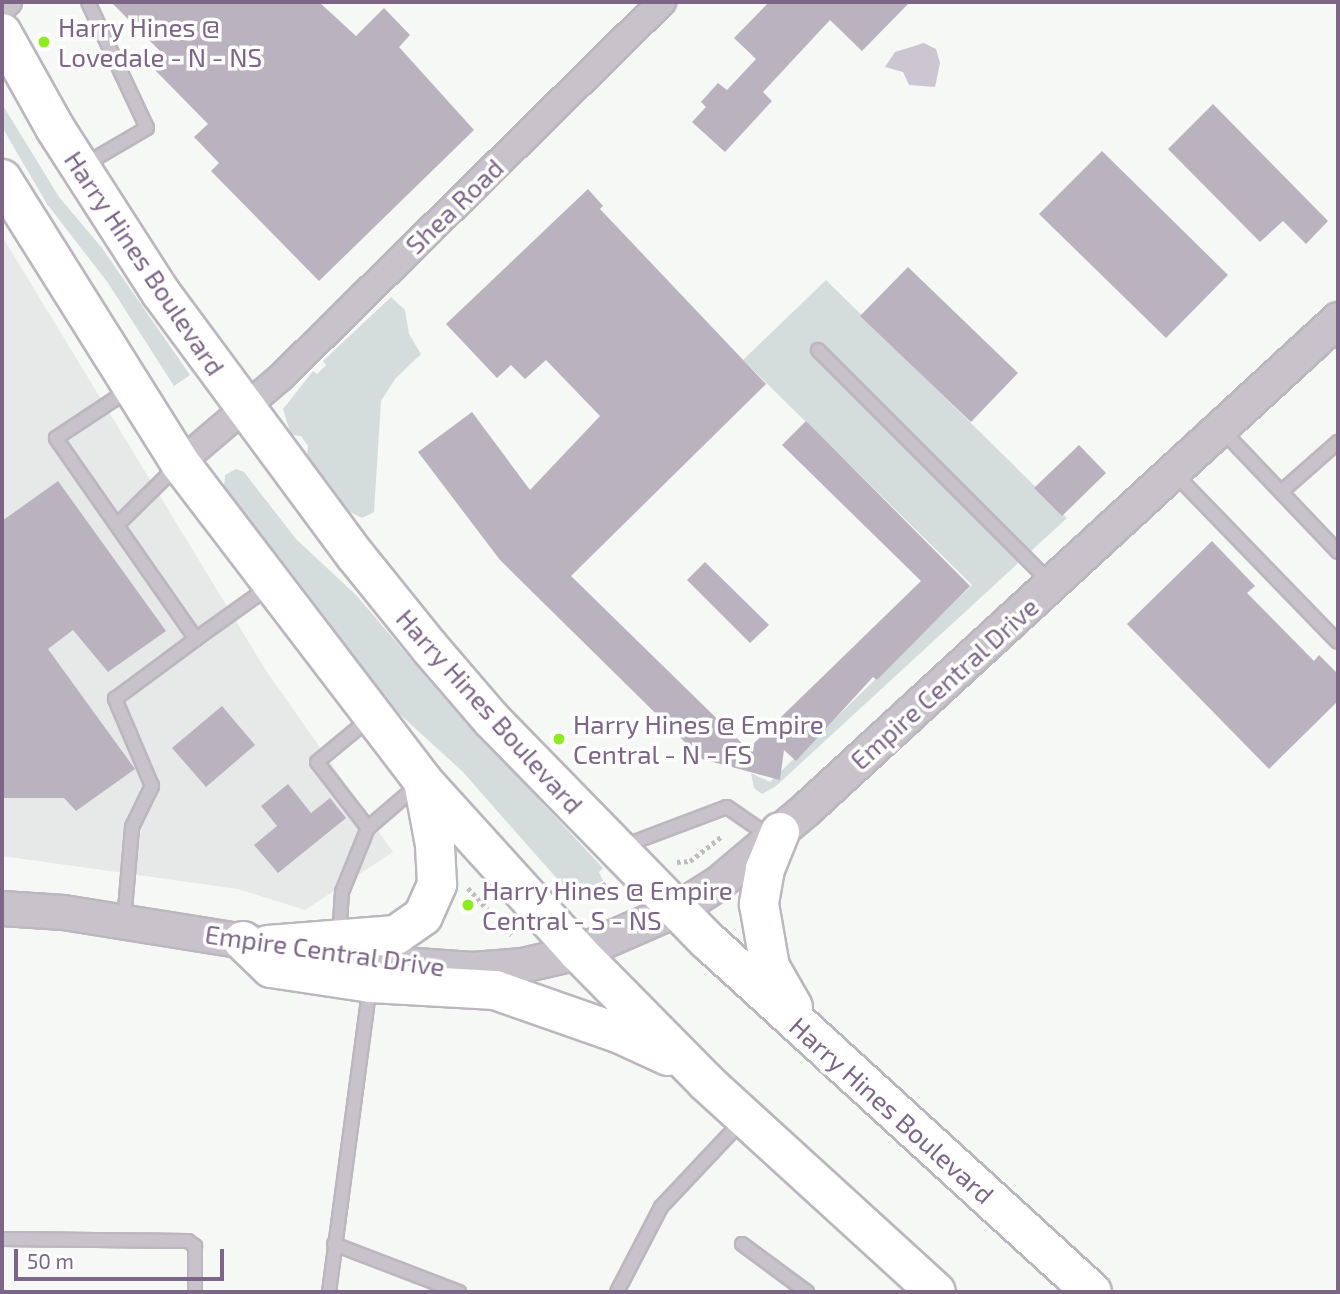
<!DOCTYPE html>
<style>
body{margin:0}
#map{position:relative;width:1340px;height:1294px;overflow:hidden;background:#f5f8f5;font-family:"Exo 2",sans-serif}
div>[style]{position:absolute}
.built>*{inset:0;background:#e7e9e9}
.green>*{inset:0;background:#d4dddc}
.water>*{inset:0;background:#ccc6d3}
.building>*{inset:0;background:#bab2bf}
.path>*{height:4.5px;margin-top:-2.25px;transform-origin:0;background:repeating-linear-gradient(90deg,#c0bcc2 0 3.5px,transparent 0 7px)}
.roads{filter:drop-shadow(2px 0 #bcb6be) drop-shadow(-2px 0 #bcb6be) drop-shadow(0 2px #bcb6be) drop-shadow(0 -2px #bcb6be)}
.service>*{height:12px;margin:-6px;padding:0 6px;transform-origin:6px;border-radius:6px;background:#c8c2cb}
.minor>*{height:26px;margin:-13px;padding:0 13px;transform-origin:13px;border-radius:13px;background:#c8c2cb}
.tertiary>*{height:33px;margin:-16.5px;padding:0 16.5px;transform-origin:16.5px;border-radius:16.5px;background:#c8c2cb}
.primary>*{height:38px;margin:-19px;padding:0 19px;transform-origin:19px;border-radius:19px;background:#fff}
.dots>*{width:19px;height:19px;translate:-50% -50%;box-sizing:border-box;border:4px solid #fff;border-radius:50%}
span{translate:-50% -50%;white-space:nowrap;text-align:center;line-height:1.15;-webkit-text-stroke:7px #fff;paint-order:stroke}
.poi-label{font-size:26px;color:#7c6587}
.left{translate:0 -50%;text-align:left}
.street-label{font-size:26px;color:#7c6587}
.frame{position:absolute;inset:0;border:4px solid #7c6587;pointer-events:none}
.scale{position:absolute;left:14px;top:1249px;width:210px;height:32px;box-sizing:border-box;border:4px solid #7c6587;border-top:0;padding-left:9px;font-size:21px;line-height:24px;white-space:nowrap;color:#7c6587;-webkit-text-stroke:5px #fff;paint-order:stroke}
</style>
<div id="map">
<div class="built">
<i style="clip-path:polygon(2px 236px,265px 669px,393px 852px,305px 910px,238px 889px,2px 856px)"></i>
</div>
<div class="green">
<i style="clip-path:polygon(2px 104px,59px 197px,102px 248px,190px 375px,174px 386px,108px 283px,47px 204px,2px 127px)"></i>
<i style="clip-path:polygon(826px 280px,1067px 518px,776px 786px,762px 794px,754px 788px,751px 773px,770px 782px,972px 585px,743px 360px)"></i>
<i style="clip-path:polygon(391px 297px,405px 310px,409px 334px,421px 354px,395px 379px,381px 401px,374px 512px,362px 518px,348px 511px,307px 456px,308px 446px,301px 436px,291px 435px,283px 409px,313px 371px,317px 374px,326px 365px,323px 361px)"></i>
<i style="clip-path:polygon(236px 469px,244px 472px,296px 539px,356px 595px,446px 700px,603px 868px,599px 872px,603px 881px,577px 892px,572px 886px,567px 890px,462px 771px,395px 710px,300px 592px,224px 487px,225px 475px)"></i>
</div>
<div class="water">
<i style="clip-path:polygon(924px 43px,936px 49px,940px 63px,935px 87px,909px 85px,903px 72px,885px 67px,895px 52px)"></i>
</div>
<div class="building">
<i style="clip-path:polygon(111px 2px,319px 2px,356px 36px,384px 8px,410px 35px,399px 47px,474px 130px,319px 281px,211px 171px,219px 163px,194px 137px,208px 124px,155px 70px,167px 58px)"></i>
<i style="clip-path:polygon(769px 2px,910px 2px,862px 51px,830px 20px,763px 92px,772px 101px,725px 152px,692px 122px,706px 107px,701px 102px,718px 83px,727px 90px,756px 59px,734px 38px)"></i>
<i style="clip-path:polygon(1213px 104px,1328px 221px,1306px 244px,1283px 221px,1260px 242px,1168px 149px)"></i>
<i style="clip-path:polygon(1102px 151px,1228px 275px,1166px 338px,1039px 214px)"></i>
<i style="clip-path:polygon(588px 189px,603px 206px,600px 209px,766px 384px,571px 576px,748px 749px,921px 581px,782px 445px,806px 421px,970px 586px,877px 680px,873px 677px,796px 761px,784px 750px,780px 780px,702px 759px,500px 560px,418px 452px,472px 412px,530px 490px,600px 416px,546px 360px,525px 379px,511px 365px,497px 378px,446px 324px)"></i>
<i style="clip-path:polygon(908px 267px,1018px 373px,971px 422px,860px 316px)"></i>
<i style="clip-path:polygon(1079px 445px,1106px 473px,1062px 516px,1034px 488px)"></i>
<i style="clip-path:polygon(58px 481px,166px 631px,108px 672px,73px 630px,48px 649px,135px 769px,76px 811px,64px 798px,2px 798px,2px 521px)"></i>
<i style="clip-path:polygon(1212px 541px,1255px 586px,1247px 593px,1314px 661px,1319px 655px,1338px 674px,1338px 701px,1269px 769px,1127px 624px)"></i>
<i style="clip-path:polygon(705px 562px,769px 625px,750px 643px,687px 580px)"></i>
<i style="clip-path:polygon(222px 706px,255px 745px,206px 787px,172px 748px)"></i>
<i style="clip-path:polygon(288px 784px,311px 813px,330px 798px,346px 818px,278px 873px,254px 845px,277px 826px,261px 806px)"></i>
</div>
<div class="path">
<i style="left:677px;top:862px;width:13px;rotate:-4deg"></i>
<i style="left:690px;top:861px;width:39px;rotate:-38deg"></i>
<i style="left:468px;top:888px;width:64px;rotate:47.5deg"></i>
<i style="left:577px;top:896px;width:34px;rotate:-23deg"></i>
</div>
<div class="roads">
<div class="service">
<i style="left:84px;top:165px;width:73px;rotate:-30.4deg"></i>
<i style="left:147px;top:128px;width:139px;rotate:-115.1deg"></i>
<i style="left:818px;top:350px;width:327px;rotate:45deg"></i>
<i style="left:1221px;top:429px;width:170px;rotate:46.4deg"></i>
<i style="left:1174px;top:473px;width:235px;rotate:45.9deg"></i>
<i style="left:1281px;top:492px;width:76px;rotate:-41.3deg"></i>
<i style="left:119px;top:523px;width:83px;rotate:-44.5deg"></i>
<i style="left:196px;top:639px;width:91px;rotate:-35.6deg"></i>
<i style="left:368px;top:828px;width:66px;rotate:-40.7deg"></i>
<i style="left:621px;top:847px;width:113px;rotate:-20.7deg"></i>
<i style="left:727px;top:807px;width:51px;rotate:34.6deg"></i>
<i style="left:124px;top:921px;width:94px;rotate:-85.1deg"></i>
<i style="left:132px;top:827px;width:46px;rotate:-64deg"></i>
<i style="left:152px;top:786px;width:95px;rotate:-113deg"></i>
<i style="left:115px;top:699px;width:101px;rotate:-36.5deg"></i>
<i style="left:196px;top:639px;width:245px;rotate:-124.9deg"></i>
<i style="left:56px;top:438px;width:89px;rotate:-33.5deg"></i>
<i style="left:339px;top:937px;width:45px;rotate:-86.2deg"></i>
<i style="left:342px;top:892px;width:69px;rotate:-67.9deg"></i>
<i style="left:368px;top:828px;width:83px;rotate:-127.7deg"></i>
<i style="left:317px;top:762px;width:67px;rotate:-39.6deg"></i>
<i style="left:2px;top:1239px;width:186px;rotate:0.6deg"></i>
<i style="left:188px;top:1241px;width:9px;rotate:36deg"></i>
<i style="left:195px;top:1246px;width:46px;rotate:90deg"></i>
<i style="left:334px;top:1244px;width:134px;rotate:21deg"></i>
<i style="left:742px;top:1244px;width:81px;rotate:36.4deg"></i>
<i style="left:329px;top:1292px;width:309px;rotate:-82.4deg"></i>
<i style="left:617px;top:1292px;width:96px;rotate:-62.6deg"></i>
<i style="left:661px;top:1207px;width:120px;rotate:-46.7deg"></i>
</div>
<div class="minor">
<i style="left:2px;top:7px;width:8px;rotate:-40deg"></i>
<i style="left:180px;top:463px;width:133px;rotate:-40.4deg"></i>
<i style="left:281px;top:377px;width:535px;rotate:-44.55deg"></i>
</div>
<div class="tertiary">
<i style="left:2px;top:908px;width:61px;rotate:3.8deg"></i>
<i style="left:63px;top:912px;width:315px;rotate:9.1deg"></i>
<i style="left:374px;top:962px;width:98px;rotate:4.1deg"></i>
<i style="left:472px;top:969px;width:50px;rotate:-4.6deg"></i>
<i style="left:522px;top:965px;width:57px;rotate:-13.1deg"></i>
<i style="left:578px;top:952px;width:108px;rotate:-23.5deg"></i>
<i style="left:677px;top:909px;width:49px;rotate:-32.4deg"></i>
<i style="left:718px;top:883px;width:116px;rotate:-40.1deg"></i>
<i style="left:807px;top:808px;width:722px;rotate:-42.64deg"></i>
</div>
<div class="primary">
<i style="left:2px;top:33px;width:109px;rotate:60.8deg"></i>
<i style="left:55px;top:128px;width:196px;rotate:57.3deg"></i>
<i style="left:161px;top:293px;width:326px;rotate:53.5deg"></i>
<i style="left:355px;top:555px;width:119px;rotate:51.1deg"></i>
<i style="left:430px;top:648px;width:95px;rotate:49.3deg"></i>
<i style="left:492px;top:720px;width:309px;rotate:45.7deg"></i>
<i style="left:708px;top:941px;width:520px;rotate:42.43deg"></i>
<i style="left:2px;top:179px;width:335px;rotate:57.9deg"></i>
<i style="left:180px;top:463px;width:400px;rotate:52.6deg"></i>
<i style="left:423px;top:781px;width:231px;rotate:47.8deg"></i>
<i style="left:578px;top:952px;width:182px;rotate:45.4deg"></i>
<i style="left:706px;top:1082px;width:311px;rotate:42.4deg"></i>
<i style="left:780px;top:832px;width:40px;rotate:112deg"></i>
<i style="left:765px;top:869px;width:36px;rotate:100deg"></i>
<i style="left:759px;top:904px;width:64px;rotate:80.1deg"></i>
<i style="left:770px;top:967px;width:46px;rotate:60.1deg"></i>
<i style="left:243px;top:941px;width:39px;rotate:44deg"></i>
<i style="left:271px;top:968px;width:101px;rotate:8.5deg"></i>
<i style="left:371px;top:983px;width:124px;rotate:3.2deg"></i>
<i style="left:495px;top:990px;width:130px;rotate:19.3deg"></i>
<i style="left:618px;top:1033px;width:55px;rotate:24.7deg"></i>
<i style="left:268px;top:945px;width:128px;rotate:-4.5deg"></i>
<i style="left:396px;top:935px;width:33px;rotate:-35deg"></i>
<i style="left:423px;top:916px;width:35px;rotate:-66deg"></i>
<i style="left:437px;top:884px;width:39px;rotate:-93deg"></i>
<i style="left:435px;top:845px;width:65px;rotate:-100.6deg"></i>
</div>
</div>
<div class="dots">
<i style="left:44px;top:42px;background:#8deb22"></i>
<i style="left:559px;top:739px;background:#8deb22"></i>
<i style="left:468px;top:905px;background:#8deb22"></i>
</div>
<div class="poi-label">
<span class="left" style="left:58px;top:42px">Harry Hines @<br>Lovedale - N - NS</span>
<span class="left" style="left:573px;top:739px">Harry Hines @ Empire<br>Central - N - FS</span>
<span class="left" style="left:482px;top:905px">Harry Hines @ Empire<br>Central - S - NS</span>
</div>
<div class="street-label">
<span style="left:454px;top:206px;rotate:-44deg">Shea Road</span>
<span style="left:145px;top:263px;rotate:56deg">Harry Hines Boulevard</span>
<span style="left:944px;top:683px;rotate:-42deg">Empire Central Drive</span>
<span style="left:490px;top:711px;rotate:48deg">Harry Hines Boulevard</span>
<span style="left:325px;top:950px;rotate:8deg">Empire Central Drive</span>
<span style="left:892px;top:1110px;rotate:42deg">Harry Hines Boulevard</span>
</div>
<div class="frame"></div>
<div class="scale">50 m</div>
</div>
